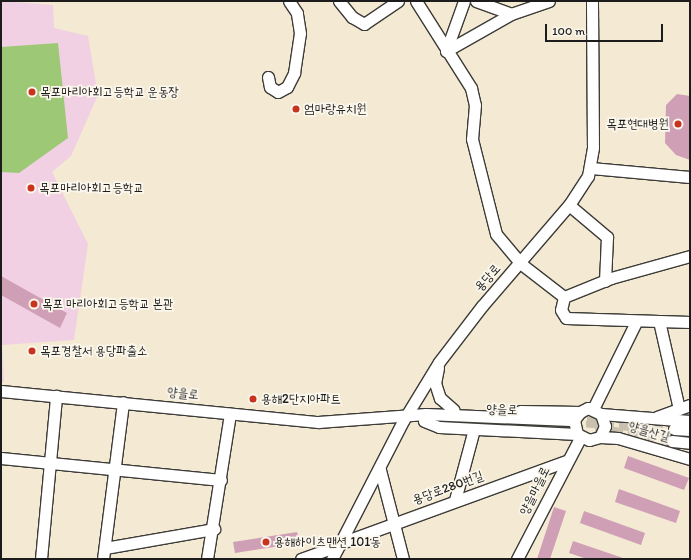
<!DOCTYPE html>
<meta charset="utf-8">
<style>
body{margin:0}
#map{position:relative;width:691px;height:560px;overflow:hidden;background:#f4e9d2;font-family:Itim,"Poor Story",sans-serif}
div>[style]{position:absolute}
.built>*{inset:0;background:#f1d0e4}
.green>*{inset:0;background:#9dc875}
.building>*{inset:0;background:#cf9fb6}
.minor-tunnel>*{height:11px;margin-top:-5.5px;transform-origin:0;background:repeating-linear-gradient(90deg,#c9c0ae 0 11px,transparent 0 16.5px)}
.roads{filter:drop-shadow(1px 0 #3c3b37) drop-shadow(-1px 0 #3c3b37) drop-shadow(0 1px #3c3b37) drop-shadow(0 -1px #3c3b37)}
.minor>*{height:11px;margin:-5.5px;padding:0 5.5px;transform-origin:5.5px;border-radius:5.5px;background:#fff}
.dots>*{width:11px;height:11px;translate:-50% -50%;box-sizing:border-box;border:2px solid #fbf7ec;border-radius:50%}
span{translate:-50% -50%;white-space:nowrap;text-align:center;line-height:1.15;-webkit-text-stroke:3.5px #fbf7ec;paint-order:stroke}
.poi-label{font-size:13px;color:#1c1c1c}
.left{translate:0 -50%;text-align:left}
.right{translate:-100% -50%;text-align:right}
.street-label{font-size:13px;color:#1c1c1c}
.frame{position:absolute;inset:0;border:2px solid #1c1c1c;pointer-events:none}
.scale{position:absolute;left:545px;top:24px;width:118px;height:18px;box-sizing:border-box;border:2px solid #1c1c1c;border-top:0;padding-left:5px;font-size:12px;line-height:14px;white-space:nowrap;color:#1c1c1c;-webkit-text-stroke:3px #fbf7ec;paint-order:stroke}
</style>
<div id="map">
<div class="built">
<i style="clip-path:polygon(1px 1px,53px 5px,54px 28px,88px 36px,98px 95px,71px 156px,52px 172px,88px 244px,74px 340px,2px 345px,4px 382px,1px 382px)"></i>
</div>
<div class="green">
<i style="clip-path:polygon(58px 43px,68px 138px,19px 173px,1px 172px,1px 47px)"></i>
</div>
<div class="building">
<i style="clip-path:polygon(677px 94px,690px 96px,690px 160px,676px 155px,665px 143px,666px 105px)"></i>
<i style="clip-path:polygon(1px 276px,67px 313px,60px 328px,1px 295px)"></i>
<i style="clip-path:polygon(628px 456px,689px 478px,684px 490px,624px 468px)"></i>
<i style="clip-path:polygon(619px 489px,680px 511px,676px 523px,615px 502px)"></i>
<i style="clip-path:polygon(554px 507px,566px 511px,550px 559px,537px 559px)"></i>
<i style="clip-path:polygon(584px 511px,645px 533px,641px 545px,580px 523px)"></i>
<i style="clip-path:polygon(297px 532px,300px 543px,235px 553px,233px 542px)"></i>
<i style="clip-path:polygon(573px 541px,623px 558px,622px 559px,587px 559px,569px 553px)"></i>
</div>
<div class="minor-tunnel">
<i style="left:570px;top:420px;width:104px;rotate:4.9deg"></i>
<i style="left:595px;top:429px;width:78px;rotate:8.9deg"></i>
</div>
<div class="roads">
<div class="minor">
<i style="left:339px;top:1px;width:21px;rotate:51deg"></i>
<i style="left:352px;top:17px;width:14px;rotate:30deg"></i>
<i style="left:364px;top:24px;width:41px;rotate:-34.1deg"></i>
<i style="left:416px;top:1px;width:103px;rotate:57.7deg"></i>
<i style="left:471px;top:88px;width:17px;rotate:77deg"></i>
<i style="left:475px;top:105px;width:34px;rotate:95deg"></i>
<i style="left:472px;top:139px;width:98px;rotate:75.8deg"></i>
<i style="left:496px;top:234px;width:38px;rotate:50deg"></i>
<i style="left:520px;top:263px;width:56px;rotate:37.7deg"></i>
<i style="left:564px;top:297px;width:13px;rotate:103deg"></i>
<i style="left:561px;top:310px;width:9px;rotate:58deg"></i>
<i style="left:566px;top:318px;width:124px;rotate:1.8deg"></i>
<i style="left:476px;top:1px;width:37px;rotate:20deg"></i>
<i style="left:511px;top:14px;width:40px;rotate:-18.9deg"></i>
<i style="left:446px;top:51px;width:75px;rotate:-29.6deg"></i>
<i style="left:446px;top:51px;width:53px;rotate:-70.2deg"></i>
<i style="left:268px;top:77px;width:10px;rotate:79deg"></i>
<i style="left:270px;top:87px;width:9px;rotate:32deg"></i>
<i style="left:278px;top:92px;width:10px;rotate:-29deg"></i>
<i style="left:287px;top:87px;width:16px;rotate:-63deg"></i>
<i style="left:294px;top:73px;width:40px;rotate:-81.5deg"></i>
<i style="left:300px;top:33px;width:20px;rotate:-99deg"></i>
<i style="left:297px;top:13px;width:14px;rotate:-124deg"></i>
<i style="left:591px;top:168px;width:99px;rotate:5.2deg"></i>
<i style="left:569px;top:205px;width:50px;rotate:40.1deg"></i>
<i style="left:607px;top:237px;width:44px;rotate:92.6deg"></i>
<i style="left:564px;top:297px;width:51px;rotate:-22deg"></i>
<i style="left:611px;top:278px;width:82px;rotate:-15.6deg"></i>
<i style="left:659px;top:321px;width:90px;rotate:77.2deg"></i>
<i style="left:438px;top:368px;width:15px;rotate:101deg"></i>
<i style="left:435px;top:383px;width:16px;rotate:72deg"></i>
<i style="left:440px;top:398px;width:18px;rotate:41deg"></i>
<i style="left:1px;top:391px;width:319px;rotate:5.6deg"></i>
<i style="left:318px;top:422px;width:108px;rotate:-4.2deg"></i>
<i style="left:426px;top:414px;width:144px;rotate:2.4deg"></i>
<i style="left:593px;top:409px;width:97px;rotate:-63.7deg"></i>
<i style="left:520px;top:411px;width:60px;rotate:1deg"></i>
<i style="left:601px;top:414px;width:13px;rotate:72deg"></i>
<i style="left:605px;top:426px;width:12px;rotate:114deg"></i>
<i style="left:600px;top:437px;width:11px;rotate:165deg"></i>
<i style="left:589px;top:440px;width:13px;rotate:-153deg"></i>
<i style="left:577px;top:434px;width:14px;rotate:-102deg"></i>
<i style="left:574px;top:420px;width:10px;rotate:-53deg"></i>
<i style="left:580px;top:412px;width:9px;rotate:-27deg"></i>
<i style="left:588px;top:408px;width:14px;rotate:25deg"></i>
<i style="left:601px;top:414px;width:89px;rotate:4.5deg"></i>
<i style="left:657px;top:417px;width:35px;rotate:-20deg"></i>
<i style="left:424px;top:421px;width:16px;rotate:22deg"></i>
<i style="left:439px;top:427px;width:138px;rotate:2.9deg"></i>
<i style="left:674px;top:429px;width:16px;rotate:4deg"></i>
<i style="left:600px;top:437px;width:18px;rotate:3deg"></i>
<i style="left:618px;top:438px;width:75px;rotate:16.3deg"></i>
<i style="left:672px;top:441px;width:18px;rotate:6deg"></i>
<i style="left:1px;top:458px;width:221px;rotate:5.7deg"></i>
<i style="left:380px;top:470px;width:92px;rotate:75.5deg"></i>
<i style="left:455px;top:500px;width:73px;rotate:-75deg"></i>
<i style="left:341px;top:543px;width:239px;rotate:-20deg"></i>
<i style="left:105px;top:548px;width:111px;rotate:-9.9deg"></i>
<i style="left:41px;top:559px;width:164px;rotate:-84.7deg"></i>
<i style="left:103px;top:559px;width:158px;rotate:-82.7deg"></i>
<i style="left:207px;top:559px;width:147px;rotate:-81deg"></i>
<i style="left:301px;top:559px;width:41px;rotate:-19.7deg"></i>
<i style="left:332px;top:559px;width:155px;rotate:-62.8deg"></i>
<i style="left:403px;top:421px;width:69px;rotate:-58.6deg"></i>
<i style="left:439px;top:362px;width:71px;rotate:-52.5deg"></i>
<i style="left:482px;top:306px;width:133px;rotate:-49.3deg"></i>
<i style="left:569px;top:205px;width:35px;rotate:-57deg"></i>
<i style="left:588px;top:176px;width:29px;rotate:-80deg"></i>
<i style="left:593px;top:147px;width:146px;rotate:-90.4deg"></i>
<i style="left:517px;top:559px;width:136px;rotate:-62.5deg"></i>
</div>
</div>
<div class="dots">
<i style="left:32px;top:92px;background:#c8321e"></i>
<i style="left:296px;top:109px;background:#c8321e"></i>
<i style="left:678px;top:124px;background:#c8321e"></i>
<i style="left:31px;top:188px;background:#c8321e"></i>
<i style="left:34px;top:304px;background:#c8321e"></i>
<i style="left:32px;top:351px;background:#c8321e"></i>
<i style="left:253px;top:399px;background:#c8321e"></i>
<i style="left:266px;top:542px;background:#c8321e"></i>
</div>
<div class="poi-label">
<span class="left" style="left:40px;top:92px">목포마리아회고등학교 운동장</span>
<span class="left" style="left:304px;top:109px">엄마랑유치원</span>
<span class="right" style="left:669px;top:124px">목포현대병원</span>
<span class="left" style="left:39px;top:188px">목포마리아회고등학교</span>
<span class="left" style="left:42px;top:304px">목포 마리아회고등학교 본관</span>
<span class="left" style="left:40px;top:351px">목포경찰서 용당파출소</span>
<span class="left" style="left:261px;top:399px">용해2단지아파트</span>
<span class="left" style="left:274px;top:542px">용해하이츠맨션 101동</span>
</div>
<div class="street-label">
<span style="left:488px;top:278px;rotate:-48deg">용당로</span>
<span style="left:183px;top:394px;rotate:6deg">양을로</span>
<span style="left:502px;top:410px;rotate:2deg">양을로</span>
<span style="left:649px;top:432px;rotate:16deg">양을산길</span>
<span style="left:448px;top:488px;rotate:-20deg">용당로280번길</span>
<span style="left:535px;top:491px;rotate:-64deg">양을마을로</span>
</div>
<div class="frame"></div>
<div class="scale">100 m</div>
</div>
